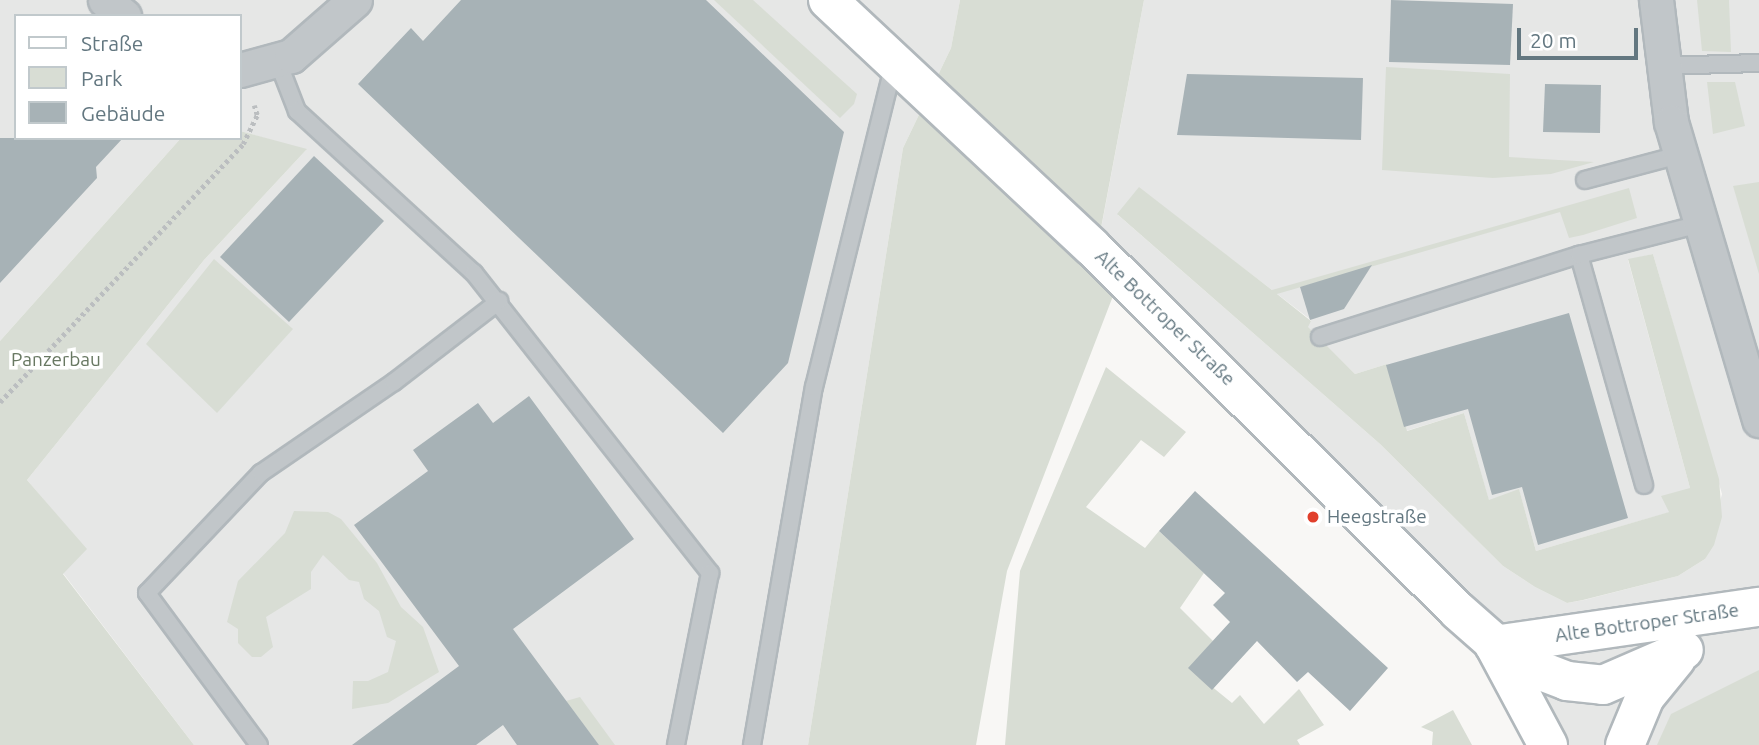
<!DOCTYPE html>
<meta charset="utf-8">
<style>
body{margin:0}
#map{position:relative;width:1759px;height:745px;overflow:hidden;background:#f8f7f5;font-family:Ubuntu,sans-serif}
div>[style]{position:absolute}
.built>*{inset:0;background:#e6e7e6}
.green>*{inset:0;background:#d8ddd4}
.building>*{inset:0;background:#a7b2b6}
.path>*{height:4.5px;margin-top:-2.25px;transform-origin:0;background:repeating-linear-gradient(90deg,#bbbec0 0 3.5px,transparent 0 7px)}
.roads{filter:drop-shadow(2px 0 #b1b8bc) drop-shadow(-2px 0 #b1b8bc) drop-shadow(0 2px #b1b8bc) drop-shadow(0 -2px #b1b8bc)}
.lane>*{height:16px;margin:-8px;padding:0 8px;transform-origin:8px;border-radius:8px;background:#c1c6c9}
.street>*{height:33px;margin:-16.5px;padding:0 16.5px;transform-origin:16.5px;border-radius:16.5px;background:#c1c6c9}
.secondary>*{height:38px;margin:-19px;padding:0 19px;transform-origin:19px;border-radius:19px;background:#fff}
.dots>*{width:19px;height:19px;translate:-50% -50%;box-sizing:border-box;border:4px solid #fff;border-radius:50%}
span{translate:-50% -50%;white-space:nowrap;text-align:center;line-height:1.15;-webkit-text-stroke:7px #fff;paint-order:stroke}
.street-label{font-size:19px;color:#637780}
.park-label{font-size:19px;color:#687862}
.poi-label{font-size:19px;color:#637780}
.left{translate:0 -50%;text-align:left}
.legend{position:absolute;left:14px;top:14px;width:228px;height:126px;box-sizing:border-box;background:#fff;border:2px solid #c1c9cc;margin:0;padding:9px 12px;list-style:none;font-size:21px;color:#637780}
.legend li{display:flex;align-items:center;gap:14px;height:35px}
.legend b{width:35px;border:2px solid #c1c9cc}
.scale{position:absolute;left:1517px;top:28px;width:121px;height:32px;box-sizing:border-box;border:4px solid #637780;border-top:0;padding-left:9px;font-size:21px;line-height:24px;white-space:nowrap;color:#637780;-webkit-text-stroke:5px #fff;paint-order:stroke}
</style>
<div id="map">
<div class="built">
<i style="clip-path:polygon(0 0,960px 0,951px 48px,903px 148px,808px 745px,194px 745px,63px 573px,86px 549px,27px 480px,204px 260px,306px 150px,240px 131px,240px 16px,16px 16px,16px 138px,181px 138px,0 341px)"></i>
<i style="clip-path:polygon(evenodd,1144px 0,1759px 0,1759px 745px,1548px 745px,1530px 708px,1098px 245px,1144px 0,1139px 188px,1311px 320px,1307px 327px,1355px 374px,1387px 364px,1406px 431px,1464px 413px,1489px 501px,1519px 490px,1536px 551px,1670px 512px,1690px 488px,1628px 260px,1653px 254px,1722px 494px,1705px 559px,1678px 576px,1584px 600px,1567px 603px,1535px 587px,1503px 566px,1380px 444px,1118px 215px,1139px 188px)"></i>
</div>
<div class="green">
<i style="clip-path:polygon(714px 0,753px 0,857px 94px,854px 104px,840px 118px)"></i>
<i style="clip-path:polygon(960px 0,1144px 0,1098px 244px,1118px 283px,1007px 571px,976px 745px,808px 745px,903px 148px,951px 48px)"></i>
<i style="clip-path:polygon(1697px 0,1729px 0,1731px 52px,1702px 51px)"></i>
<i style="clip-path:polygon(1386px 67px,1510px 74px,1509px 157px,1594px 162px,1551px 174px,1493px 178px,1382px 170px)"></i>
<i style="clip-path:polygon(1707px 82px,1735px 82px,1745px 126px,1713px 134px)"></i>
<i style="clip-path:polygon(240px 131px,307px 149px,204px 260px,27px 480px,87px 549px,63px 574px,194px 745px,0 745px,0 341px,181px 138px,240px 138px)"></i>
<i style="clip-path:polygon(1759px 182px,1759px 274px,1733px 186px)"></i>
<i style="clip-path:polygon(1139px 187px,1272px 290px,1629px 188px,1637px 218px,1583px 235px,1569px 238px,1560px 212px,1277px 294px,1311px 321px,1308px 327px,1355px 374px,1387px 364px,1407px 431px,1464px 413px,1489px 500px,1519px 489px,1536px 551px,1669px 512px,1661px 496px,1690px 488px,1628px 259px,1653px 254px,1719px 479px,1722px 517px,1714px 545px,1705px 559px,1678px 576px,1583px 600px,1567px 603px,1535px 587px,1503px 566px,1380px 444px,1117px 214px)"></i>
<i style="clip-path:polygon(214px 259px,293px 329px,217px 413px,146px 344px)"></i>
<i style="clip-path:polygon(1106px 367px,1186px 432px,1164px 457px,1141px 440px,1086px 507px,1145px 548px,1159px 531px,1204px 573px,1180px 608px,1213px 641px,1189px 668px,1232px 703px,1240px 695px,1264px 724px,1299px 689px,1324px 725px,1297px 740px,1300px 745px,1005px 745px,1020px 571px)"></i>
<i style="clip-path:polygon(294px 511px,328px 512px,341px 519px,377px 563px,401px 607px,423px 627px,439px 672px,388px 703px,352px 709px,353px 681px,368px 681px,388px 672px,396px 641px,387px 637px,379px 611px,364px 599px,359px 582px,349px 580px,323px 555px,311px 572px,311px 589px,266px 617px,273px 647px,261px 657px,252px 657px,238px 643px,238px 629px,227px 622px,238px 581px,285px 533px)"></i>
<i style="clip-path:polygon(1759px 670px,1759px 745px,1657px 745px,1671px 714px)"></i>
<i style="clip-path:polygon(580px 697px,615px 745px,599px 745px,566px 701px)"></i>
<i style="clip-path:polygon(1453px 710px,1472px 745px,1432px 745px,1433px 732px,1421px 727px)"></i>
</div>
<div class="building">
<i style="clip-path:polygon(461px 0,706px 0,844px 132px,788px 363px,723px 433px,358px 84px,411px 28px,423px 41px)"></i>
<i style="clip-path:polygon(1391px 0,1513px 4px,1510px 65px,1389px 62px)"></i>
<i style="clip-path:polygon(1187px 74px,1363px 78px,1361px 140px,1177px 135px)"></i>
<i style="clip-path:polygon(1545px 84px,1601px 85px,1600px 133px,1543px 132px)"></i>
<i style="clip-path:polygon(0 138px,123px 138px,96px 167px,97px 178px,0 283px)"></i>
<i style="clip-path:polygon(314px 156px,384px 221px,289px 322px,220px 257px)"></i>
<i style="clip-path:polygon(1372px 265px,1344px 309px,1310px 320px,1300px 287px)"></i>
<i style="clip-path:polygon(1569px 313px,1628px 518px,1538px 545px,1522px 487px,1492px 495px,1468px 409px,1404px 427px,1386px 365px)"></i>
<i style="clip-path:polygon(529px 396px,634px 539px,513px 629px,599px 745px,517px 745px,503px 725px,476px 745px,352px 745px,459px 666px,354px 525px,428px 471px,413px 450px,478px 403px,493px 423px)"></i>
<i style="clip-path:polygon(1195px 491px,1388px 668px,1350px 711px,1308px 672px,1297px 682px,1257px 641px,1212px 690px,1188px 668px,1230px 622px,1213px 605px,1225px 593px,1159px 531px)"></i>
</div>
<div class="path">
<i style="left:0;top:402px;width:354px;rotate:-46.7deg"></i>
<i style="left:243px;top:144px;width:32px;rotate:-64deg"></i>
<i style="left:257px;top:115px;width:10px;rotate:-107deg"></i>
</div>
<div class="roads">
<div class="lane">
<i style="left:278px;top:62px;width:53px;rotate:68.8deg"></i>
<i style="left:297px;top:111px;width:240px;rotate:42.5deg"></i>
<i style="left:474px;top:273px;width:382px;rotate:51.8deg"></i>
<i style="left:710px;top:573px;width:175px;rotate:101.2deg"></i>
<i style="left:1662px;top:66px;width:97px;rotate:-1.8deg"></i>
<i style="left:1585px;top:180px;width:97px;rotate:-14.9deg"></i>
<i style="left:1579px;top:255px;width:239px;rotate:74.2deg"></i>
<i style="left:1320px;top:337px;width:272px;rotate:-17.6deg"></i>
<i style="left:1579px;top:255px;width:125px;rotate:-14.4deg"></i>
<i style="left:259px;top:745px;width:189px;rotate:-126.4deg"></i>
<i style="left:147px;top:593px;width:166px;rotate:-46.5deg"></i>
<i style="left:261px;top:473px;width:161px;rotate:-34.4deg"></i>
<i style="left:394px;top:382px;width:133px;rotate:-37.6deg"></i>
<i style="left:752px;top:745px;width:363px;rotate:-80.2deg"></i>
<i style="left:814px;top:387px;width:333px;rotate:-76.1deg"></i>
</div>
<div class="street">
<i style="left:105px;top:0;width:25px;rotate:40deg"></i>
<i style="left:1656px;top:0;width:123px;rotate:83deg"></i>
<i style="left:1671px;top:122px;width:311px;rotate:73.5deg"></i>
<i style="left:240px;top:70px;width:53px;rotate:-15.4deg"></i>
<i style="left:291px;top:56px;width:85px;rotate:-41.2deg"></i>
</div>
<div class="secondary">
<i style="left:828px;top:0;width:362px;rotate:43.1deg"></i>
<i style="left:1092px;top:247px;width:516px;rotate:44.84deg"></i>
<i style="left:1458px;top:611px;width:76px;rotate:41.3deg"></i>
<i style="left:1515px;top:661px;width:56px;rotate:21deg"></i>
<i style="left:1567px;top:681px;width:36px;rotate:6deg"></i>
<i style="left:1603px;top:685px;width:88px;rotate:-23.4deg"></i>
<i style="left:1494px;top:645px;width:268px;rotate:-8.2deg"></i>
<i style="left:1497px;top:650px;width:108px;rotate:61.8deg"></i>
<i style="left:1625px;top:745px;width:52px;rotate:-67.4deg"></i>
<i style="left:1645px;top:697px;width:49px;rotate:-50.8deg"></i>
</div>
</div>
<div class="dots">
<i style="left:1313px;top:517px;background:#e1402c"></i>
</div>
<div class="street-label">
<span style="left:1165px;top:318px;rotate:44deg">Alte Bottroper Straße</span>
<span style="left:1647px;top:623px;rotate:-8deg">Alte Bottroper Straße</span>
</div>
<div class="park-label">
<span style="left:56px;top:360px">Panzerbau</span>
</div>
<div class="poi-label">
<span class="left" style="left:1327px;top:517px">Heegstraße</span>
</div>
<ul class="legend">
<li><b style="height:9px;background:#fff"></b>Straße</li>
<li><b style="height:19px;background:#d8ddd4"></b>Park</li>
<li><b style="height:19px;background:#a7b2b6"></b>Gebäude</li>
</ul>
<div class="scale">20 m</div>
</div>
